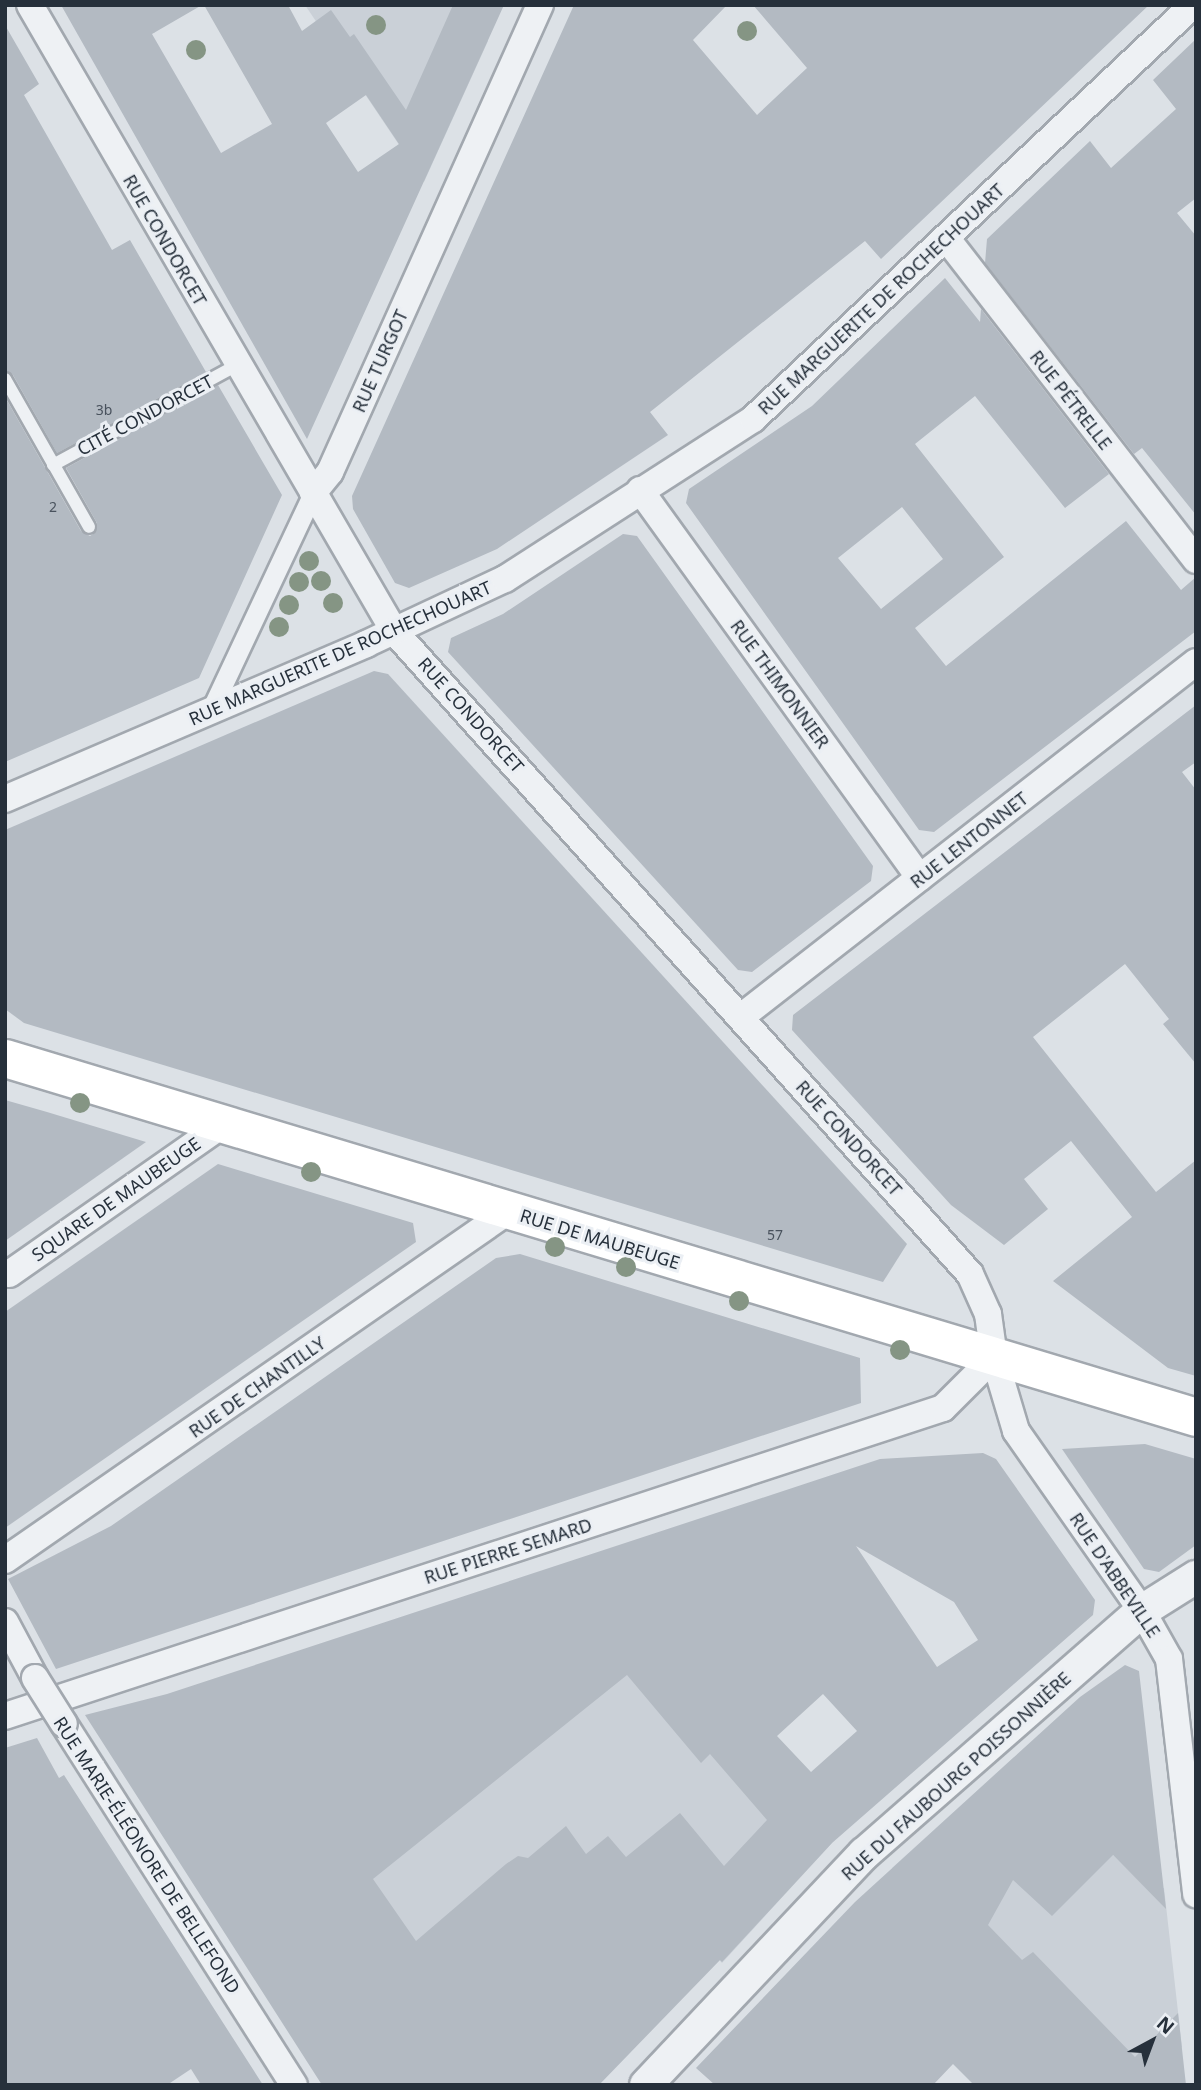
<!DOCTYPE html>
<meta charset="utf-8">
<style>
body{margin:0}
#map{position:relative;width:1201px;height:2090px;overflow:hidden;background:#dce1e6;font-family:"Noto Sans",sans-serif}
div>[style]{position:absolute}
.built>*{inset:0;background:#cad0d7}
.building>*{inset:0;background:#b3bac2}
.roads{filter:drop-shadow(2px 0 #a2a8af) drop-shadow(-2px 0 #a2a8af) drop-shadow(0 2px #a2a8af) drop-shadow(0 -2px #a2a8af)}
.service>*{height:12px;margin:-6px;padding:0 6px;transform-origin:6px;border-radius:6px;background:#eef1f4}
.pedestrian>*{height:19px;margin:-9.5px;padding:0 9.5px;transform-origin:9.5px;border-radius:9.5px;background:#eef1f4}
.minor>*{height:26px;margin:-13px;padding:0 13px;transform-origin:13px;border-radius:13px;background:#eef1f4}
.tertiary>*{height:32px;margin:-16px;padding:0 16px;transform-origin:16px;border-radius:16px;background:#eef1f4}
.secondary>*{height:37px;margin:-18.5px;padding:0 18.5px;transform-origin:18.5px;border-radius:18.5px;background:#fff}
.bridges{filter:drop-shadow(2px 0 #a2a8af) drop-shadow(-2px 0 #a2a8af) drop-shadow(0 2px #a2a8af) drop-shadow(0 -2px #a2a8af)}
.minor-bridge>*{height:26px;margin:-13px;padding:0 13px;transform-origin:13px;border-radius:13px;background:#eef1f4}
.trees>*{width:20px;height:20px;margin:-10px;border-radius:50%;background:#859584}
span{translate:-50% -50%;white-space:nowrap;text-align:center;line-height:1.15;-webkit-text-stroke:6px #ebeff4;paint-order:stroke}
.number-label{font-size:14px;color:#49525d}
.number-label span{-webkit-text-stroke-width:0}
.street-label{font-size:18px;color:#26303b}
.frame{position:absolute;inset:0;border:7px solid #26303b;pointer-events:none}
.north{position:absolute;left:1117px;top:2006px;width:70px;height:70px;-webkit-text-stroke:5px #ebeff4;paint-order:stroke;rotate:41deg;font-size:19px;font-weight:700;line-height:28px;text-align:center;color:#26303b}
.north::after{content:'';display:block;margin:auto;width:24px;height:32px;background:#26303b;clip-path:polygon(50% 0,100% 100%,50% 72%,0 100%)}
</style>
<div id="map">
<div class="built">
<i style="clip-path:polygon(305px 5px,459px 5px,488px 41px,424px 182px)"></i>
<i style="clip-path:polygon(621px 1602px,832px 1843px,722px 1963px,607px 1838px,467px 1955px,385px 1985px,300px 1858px)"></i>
<i style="clip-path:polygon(1014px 1757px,1146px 1888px,1164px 1888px,1182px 2047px,1106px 2085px,892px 1868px)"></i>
</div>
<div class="building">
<i style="clip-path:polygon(evenodd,61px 5px,202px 5px,152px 34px,221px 153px,272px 124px,204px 5px,288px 5px,302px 31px,331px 10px,350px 37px,354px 34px,406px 110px,453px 5px,504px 5px,307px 439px,61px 5px,366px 95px,399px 144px,358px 172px,326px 123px,366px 95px)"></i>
<i style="clip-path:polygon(574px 5px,727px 5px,693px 40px,757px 115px,807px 68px,753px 5px,1149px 5px,881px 259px,865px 241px,650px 412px,668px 435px,497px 549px,409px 588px,395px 583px,353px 509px,352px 496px)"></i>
<i style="clip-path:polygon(5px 25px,39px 84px,24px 95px,112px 250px,130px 240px,206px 372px,57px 453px,13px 375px,5px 370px)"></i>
<i style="clip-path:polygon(1196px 39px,1196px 198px,1177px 213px,1196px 236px,1196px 515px,1142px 448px,1134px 454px,985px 263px,987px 239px,1090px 141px,1111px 168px,1176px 109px,1153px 80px)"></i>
<i style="clip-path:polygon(evenodd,945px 278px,980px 322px,981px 309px,1109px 474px,1065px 508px,975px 396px,915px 444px,1004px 557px,915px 628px,946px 666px,1126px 521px,1181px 590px,1196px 577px,1196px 631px,934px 832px,919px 830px,686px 503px,689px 489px,812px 406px,945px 278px,902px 507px,943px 559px,881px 609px,838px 558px,902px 507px)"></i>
<i style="clip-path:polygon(218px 385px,282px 495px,199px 678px,5px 762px,5px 397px,81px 531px,90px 536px,96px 532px,97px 523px,66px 468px)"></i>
<i style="clip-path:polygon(623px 534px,637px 536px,873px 866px,871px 881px,752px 972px,738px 970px,448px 652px,451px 638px,503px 614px)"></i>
<i style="clip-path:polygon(374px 671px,388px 674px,907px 1244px,883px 1282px,24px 1023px,5px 1009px,5px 830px)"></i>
<i style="clip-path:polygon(1196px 705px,1196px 762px,1182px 772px,1196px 790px,1196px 1064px,1163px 1024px,1169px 1019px,1125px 964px,1033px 1037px,1156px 1192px,1196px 1160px,1196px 1376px,1168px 1368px,1053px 1281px,1132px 1217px,1071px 1141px,1024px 1179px,1048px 1209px,1004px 1245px,951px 1205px,792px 1030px,793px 1015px)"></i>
<i style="clip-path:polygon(5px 1100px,47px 1112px,146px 1142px,5px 1241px)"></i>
<i style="clip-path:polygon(218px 1164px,413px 1223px,416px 1242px,5px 1528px,5px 1312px)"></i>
<i style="clip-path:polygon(520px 1254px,860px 1358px,861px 1403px,56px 1669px,8px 1579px,111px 1526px,496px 1258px)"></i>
<i style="clip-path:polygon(1145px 1444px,1196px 1459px,1196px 1545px,1159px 1572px,1144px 1569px,1062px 1449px)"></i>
<i style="clip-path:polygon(evenodd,983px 1453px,996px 1459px,1095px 1600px,1093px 1615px,832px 1843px,722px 1962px,720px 1960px,599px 2085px,322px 2085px,85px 1715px,167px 1694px,880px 1459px,983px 1453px,856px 1546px,954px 1602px,978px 1640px,937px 1667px,856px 1546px,983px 1453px,627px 1675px,701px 1763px,710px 1754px,767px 1820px,724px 1866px,680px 1813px,626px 1857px,608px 1836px,586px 1854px,566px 1826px,528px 1858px,518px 1856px,506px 1864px,416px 1941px,373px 1879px,627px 1675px,983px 1453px,823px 1694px,857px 1731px,811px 1772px,777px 1736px,823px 1694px)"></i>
<i style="clip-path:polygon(1125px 1665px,1139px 1671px,1166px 1909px,1113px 1855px,1052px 1916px,1013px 1880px,988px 1925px,1022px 1960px,1033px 1952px,1135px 2057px,1178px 2013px,1186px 2085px,974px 2085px,953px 2064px,933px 2085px,715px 2085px,696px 2068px,855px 1902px,1080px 1697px)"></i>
<i style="clip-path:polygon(37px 1738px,59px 1778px,64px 1775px,263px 2085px,201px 2085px,191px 2069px,167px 2085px,5px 2085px,5px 1748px)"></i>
</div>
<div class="roads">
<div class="service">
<i style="left:5px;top:379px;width:170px;rotate:60.4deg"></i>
<i style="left:53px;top:465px;width:209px;rotate:-28.5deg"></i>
</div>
<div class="pedestrian">
<i style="left:210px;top:712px;width:242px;rotate:-64.8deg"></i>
</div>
<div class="minor">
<i style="left:30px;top:5px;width:724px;rotate:59.82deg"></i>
<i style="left:394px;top:631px;width:863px;rotate:48.15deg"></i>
<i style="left:970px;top:1274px;width:44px;rotate:65.8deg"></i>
<i style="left:988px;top:1314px;width:43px;rotate:82.1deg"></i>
<i style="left:994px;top:1357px;width:77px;rotate:73.4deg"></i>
<i style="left:1016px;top:1431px;width:220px;rotate:55deg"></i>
<i style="left:1142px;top:1611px;width:55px;rotate:60.6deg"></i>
<i style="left:1169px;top:1659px;width:237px;rotate:83.4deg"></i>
<i style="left:947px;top:239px;width:406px;rotate:52.2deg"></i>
<i style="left:640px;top:490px;width:478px;rotate:54.2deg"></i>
<i style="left:313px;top:493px;width:27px;rotate:-51deg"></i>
<i style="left:330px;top:472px;width:512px;rotate:-65.79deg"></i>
<i style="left:5px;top:799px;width:393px;rotate:-23.2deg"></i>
<i style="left:366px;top:644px;width:153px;rotate:-25.1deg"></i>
<i style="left:505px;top:579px;width:295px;rotate:-32.8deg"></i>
<i style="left:753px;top:419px;width:604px;rotate:-43.26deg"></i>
<i style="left:741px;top:1017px;width:577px;rotate:-37.96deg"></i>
<i style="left:9px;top:1274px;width:261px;rotate:-35deg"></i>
<i style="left:5px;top:1560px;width:611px;rotate:-34.73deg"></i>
<i style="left:5px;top:1622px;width:64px;rotate:61.8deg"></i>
<i style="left:5px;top:1716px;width:987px;rotate:-18.18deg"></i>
<i style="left:943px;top:1408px;width:72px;rotate:-45deg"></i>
<i style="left:64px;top:1724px;width:428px;rotate:57.5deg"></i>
</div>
<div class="tertiary">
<i style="left:646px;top:2085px;width:318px;rotate:-46.7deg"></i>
<i style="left:864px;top:1854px;width:369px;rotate:-41.2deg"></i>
<i style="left:1142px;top:1611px;width:64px;rotate:-32.2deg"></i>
</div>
<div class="secondary">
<i style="left:5px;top:1058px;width:1244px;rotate:16.77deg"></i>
</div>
</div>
<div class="bridges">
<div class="minor-bridge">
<i style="left:35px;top:1678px;width:54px;rotate:57.8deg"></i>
</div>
</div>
<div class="trees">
<i style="left:376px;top:25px"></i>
<i style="left:747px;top:31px"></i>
<i style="left:196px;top:50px"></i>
<i style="left:309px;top:561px"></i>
<i style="left:321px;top:581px"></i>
<i style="left:299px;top:582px"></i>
<i style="left:333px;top:603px"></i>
<i style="left:289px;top:605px"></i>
<i style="left:279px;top:627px"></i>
<i style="left:80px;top:1103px"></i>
<i style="left:311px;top:1172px"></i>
<i style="left:555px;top:1247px"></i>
<i style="left:626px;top:1267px"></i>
<i style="left:739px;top:1301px"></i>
<i style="left:900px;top:1350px"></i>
</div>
<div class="number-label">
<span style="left:104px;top:410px">3b</span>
<span style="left:53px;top:507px">2</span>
<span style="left:775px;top:1235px">57</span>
</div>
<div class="street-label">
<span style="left:165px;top:240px;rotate:60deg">RUE CONDORCET</span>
<span style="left:881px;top:299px;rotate:-43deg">RUE MARGUERITE DE ROCHECHOUART</span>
<span style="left:380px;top:361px;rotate:-66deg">RUE TURGOT</span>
<span style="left:1071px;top:400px;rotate:52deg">RUE PÉTRELLE</span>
<span style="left:145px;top:415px;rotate:-28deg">CITÉ CONDORCET</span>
<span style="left:340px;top:653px;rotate:-24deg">RUE MARGUERITE DE ROCHECHOUART</span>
<span style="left:780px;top:684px;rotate:54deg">RUE THIMONNIER</span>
<span style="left:471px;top:715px;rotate:48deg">RUE CONDORCET</span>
<span style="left:969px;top:840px;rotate:-38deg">RUE LENTONNET</span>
<span style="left:849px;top:1138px;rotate:48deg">RUE CONDORCET</span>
<span style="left:116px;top:1199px;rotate:-35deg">SQUARE DE MAUBEUGE</span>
<span style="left:600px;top:1239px;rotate:17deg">RUE DE MAUBEUGE</span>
<span style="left:257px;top:1387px;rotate:-35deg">RUE DE CHANTILLY</span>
<span style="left:508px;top:1551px;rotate:-18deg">RUE PIERRE SEMARD</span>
<span style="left:1115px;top:1575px;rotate:56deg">RUE D'ABBEVILLE</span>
<span style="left:956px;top:1776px;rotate:-42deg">RUE DU FAUBOURG POISSONNIÈRE</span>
<span style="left:147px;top:1855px;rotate:57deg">RUE MARIE-ÉLÉONORE DE BELLEFOND</span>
</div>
<div class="frame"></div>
<div class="north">N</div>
</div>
